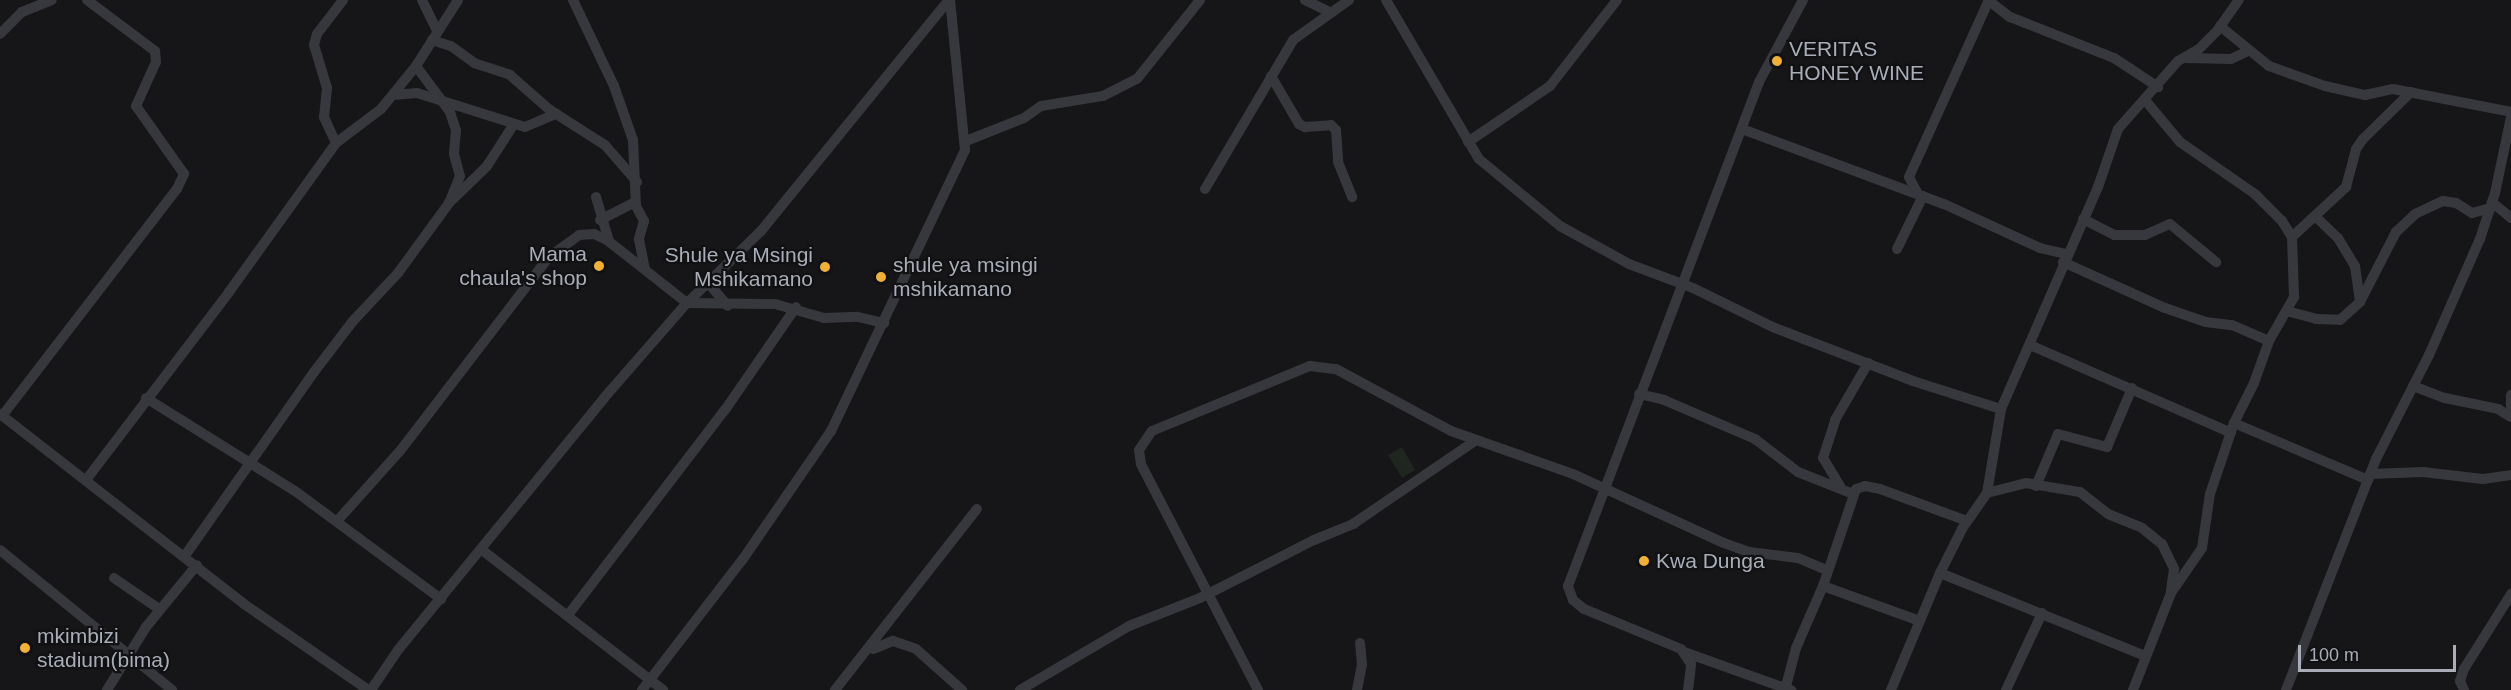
<!DOCTYPE html>
<style>
body{margin:0}
#map{position:relative;width:2511px;height:690px;overflow:hidden;background:#161618;font-family:Helvetica,sans-serif}
div>[style]{position:absolute}
.green>*{inset:0;background:#1e261f}
.street>*{height:10px;margin:-5px;padding:0 5px;transform-origin:5px;border-radius:5px;background:#37383d}
.dots>*{width:16px;height:16px;translate:-50% -50%;box-sizing:border-box;border:3px solid #111113;border-radius:50%}
span{translate:-50% -50%;white-space:nowrap;text-align:center;line-height:1.15;-webkit-text-stroke:4.5px #111113;paint-order:stroke}
.poi-label{font-size:21px;color:#a8adb8}
.left{translate:0 -50%;text-align:left}
.right{translate:-100% -50%;text-align:right}
.scale{position:absolute;left:2298px;top:645px;width:158px;height:27px;box-sizing:border-box;border:3px solid #a8adb8;border-top:0;padding-left:8px;font-size:18px;line-height:21px;white-space:nowrap;color:#a8adb8;-webkit-text-stroke:4px #111113;paint-order:stroke}
</style>
<div id="map">
<div class="green">
<i style="clip-path:polygon(1402px 447px,1415px 470px,1402px 478px,1388px 455px)"></i>
</div>
<div class="street">
<i style="left:422px;top:0;width:34px;rotate:64deg"></i>
<i style="left:573px;top:0;width:95px;rotate:64.5deg"></i>
<i style="left:614px;top:86px;width:57px;rotate:70.6deg"></i>
<i style="left:633px;top:140px;width:66px;rotate:87.4deg"></i>
<i style="left:636px;top:206px;width:17px;rotate:62deg"></i>
<i style="left:644px;top:221px;width:19px;rotate:106deg"></i>
<i style="left:639px;top:239px;width:31px;rotate:79deg"></i>
<i style="left:1305px;top:0;width:28px;rotate:26deg"></i>
<i style="left:1386px;top:0;width:184px;rotate:59.7deg"></i>
<i style="left:1479px;top:159px;width:105px;rotate:39.6deg"></i>
<i style="left:1560px;top:226px;width:79px;rotate:28.8deg"></i>
<i style="left:1629px;top:264px;width:68px;rotate:20.6deg"></i>
<i style="left:1693px;top:288px;width:91px;rotate:26deg"></i>
<i style="left:1775px;top:328px;width:148px;rotate:21deg"></i>
<i style="left:1913px;top:381px;width:92px;rotate:17.7deg"></i>
<i style="left:1988px;top:0;width:28px;rotate:38deg"></i>
<i style="left:2010px;top:17px;width:112px;rotate:21.5deg"></i>
<i style="left:2114px;top:58px;width:53px;rotate:33.4deg"></i>
<i style="left:2220px;top:26px;width:63px;rotate:39.2deg"></i>
<i style="left:2269px;top:66px;width:59px;rotate:19.7deg"></i>
<i style="left:2325px;top:86px;width:41px;rotate:12.7deg"></i>
<i style="left:2365px;top:95px;width:29px;rotate:-12deg"></i>
<i style="left:2393px;top:89px;width:120px;rotate:11deg"></i>
<i style="left:0;top:34px;width:31px;rotate:-45deg"></i>
<i style="left:22px;top:12px;width:32px;rotate:-22deg"></i>
<i style="left:432px;top:40px;width:20px;rotate:18deg"></i>
<i style="left:451px;top:46px;width:29px;rotate:36deg"></i>
<i style="left:474px;top:63px;width:38px;rotate:18deg"></i>
<i style="left:510px;top:75px;width:53px;rotate:41.2deg"></i>
<i style="left:550px;top:110px;width:65px;rotate:32.5deg"></i>
<i style="left:605px;top:145px;width:49px;rotate:49.1deg"></i>
<i style="left:2187px;top:58px;width:44px;rotate:1.3deg"></i>
<i style="left:2231px;top:59px;width:19px;rotate:-25deg"></i>
<i style="left:416px;top:66px;width:57px;rotate:53.5deg"></i>
<i style="left:450px;top:112px;width:19px;rotate:72deg"></i>
<i style="left:456px;top:130px;width:24px;rotate:95deg"></i>
<i style="left:454px;top:154px;width:23px;rotate:75deg"></i>
<i style="left:460px;top:176px;width:29px;rotate:112deg"></i>
<i style="left:1271px;top:76px;width:56px;rotate:59.7deg"></i>
<i style="left:1299px;top:124px;width:7px;rotate:27deg"></i>
<i style="left:1305px;top:127px;width:26px;rotate:-4deg"></i>
<i style="left:1331px;top:125px;width:7px;rotate:45deg"></i>
<i style="left:1336px;top:130px;width:32px;rotate:86deg"></i>
<i style="left:1338px;top:162px;width:38px;rotate:68deg"></i>
<i style="left:393px;top:95px;width:24px;rotate:-5deg"></i>
<i style="left:417px;top:93px;width:113px;rotate:17.5deg"></i>
<i style="left:525px;top:127px;width:34px;rotate:-23deg"></i>
<i style="left:1742px;top:129px;width:215px;rotate:20.4deg"></i>
<i style="left:1944px;top:204px;width:106px;rotate:24.6deg"></i>
<i style="left:2040px;top:248px;width:28px;rotate:13deg"></i>
<i style="left:966px;top:141px;width:62px;rotate:-21.6deg"></i>
<i style="left:1024px;top:118px;width:21px;rotate:-35deg"></i>
<i style="left:1041px;top:106px;width:63px;rotate:-9.2deg"></i>
<i style="left:1103px;top:96px;width:38px;rotate:-27deg"></i>
<i style="left:1137px;top:79px;width:101px;rotate:-51.4deg"></i>
<i style="left:1468px;top:142px;width:99px;rotate:-34.3deg"></i>
<i style="left:1550px;top:86px;width:109px;rotate:-52.1deg"></i>
<i style="left:336px;top:143px;width:29px;rotate:-115deg"></i>
<i style="left:324px;top:117px;width:29px;rotate:-84deg"></i>
<i style="left:327px;top:88px;width:45px;rotate:-106.8deg"></i>
<i style="left:314px;top:45px;width:11px;rotate:-75deg"></i>
<i style="left:317px;top:34px;width:43px;rotate:-52.6deg"></i>
<i style="left:1205px;top:189px;width:173px;rotate:-59.4deg"></i>
<i style="left:1293px;top:40px;width:69px;rotate:-35.5deg"></i>
<i style="left:1918px;top:194px;width:19px;rotate:-118deg"></i>
<i style="left:1909px;top:177px;width:194px;rotate:-65.7deg"></i>
<i style="left:596px;top:197px;width:46px;rotate:73.5deg"></i>
<i style="left:2492px;top:202px;width:25px;rotate:40deg"></i>
<i style="left:2315px;top:216px;width:32px;rotate:44deg"></i>
<i style="left:2338px;top:238px;width:33px;rotate:59deg"></i>
<i style="left:2355px;top:266px;width:36px;rotate:82deg"></i>
<i style="left:2083px;top:219px;width:35px;rotate:27deg"></i>
<i style="left:2114px;top:235px;width:31px"></i>
<i style="left:2145px;top:235px;width:27px;rotate:-24deg"></i>
<i style="left:2170px;top:224px;width:60px;rotate:39.6deg"></i>
<i style="left:600px;top:220px;width:39px;rotate:-27deg"></i>
<i style="left:2292px;top:237px;width:74px;rotate:-42.8deg"></i>
<i style="left:2346px;top:187px;width:39px;rotate:-75deg"></i>
<i style="left:2356px;top:149px;width:12px;rotate:-55deg"></i>
<i style="left:2363px;top:139px;width:67px;rotate:-44.4deg"></i>
<i style="left:1897px;top:249px;width:59px;rotate:-63.9deg"></i>
<i style="left:2063px;top:262px;width:112px;rotate:24.3deg"></i>
<i style="left:2165px;top:308px;width:43px;rotate:18.9deg"></i>
<i style="left:2206px;top:322px;width:26px;rotate:7deg"></i>
<i style="left:2232px;top:325px;width:40px;rotate:23.4deg"></i>
<i style="left:708px;top:283px;width:30px;rotate:49deg"></i>
<i style="left:2287px;top:311px;width:30px;rotate:15deg"></i>
<i style="left:2316px;top:319px;width:24px;rotate:2deg"></i>
<i style="left:2340px;top:320px;width:27px;rotate:-42deg"></i>
<i style="left:2360px;top:302px;width:79px;rotate:-62.8deg"></i>
<i style="left:2396px;top:232px;width:26px;rotate:-43deg"></i>
<i style="left:2415px;top:214px;width:31px;rotate:-25deg"></i>
<i style="left:2443px;top:201px;width:13px;rotate:9deg"></i>
<i style="left:2456px;top:203px;width:19px;rotate:32deg"></i>
<i style="left:2472px;top:213px;width:20px;rotate:-15deg"></i>
<i style="left:2030px;top:345px;width:219px;rotate:23.6deg"></i>
<i style="left:2413px;top:386px;width:34px;rotate:21deg"></i>
<i style="left:2445px;top:398px;width:54px;rotate:11.7deg"></i>
<i style="left:2498px;top:409px;width:15px;rotate:32deg"></i>
<i style="left:1639px;top:394px;width:26px;rotate:13deg"></i>
<i style="left:1664px;top:400px;width:99px;rotate:23.2deg"></i>
<i style="left:1755px;top:439px;width:54px;rotate:37.5deg"></i>
<i style="left:1798px;top:472px;width:59px;rotate:21.8deg"></i>
<i style="left:2511px;top:395px;width:11px;rotate:90deg"></i>
<i style="left:146px;top:398px;width:176px;rotate:32deg"></i>
<i style="left:295px;top:491px;width:182px;rotate:36.5deg"></i>
<i style="left:0;top:414px;width:309px;rotate:37.9deg"></i>
<i style="left:244px;top:604px;width:151px;rotate:34.7deg"></i>
<i style="left:2px;top:416px;width:287px;rotate:-52.4deg"></i>
<i style="left:177px;top:189px;width:17px;rotate:-65deg"></i>
<i style="left:184px;top:174px;width:83px;rotate:-125.2deg"></i>
<i style="left:136px;top:106px;width:48px;rotate:-65.6deg"></i>
<i style="left:156px;top:62px;width:11px;rotate:-95deg"></i>
<i style="left:155px;top:51px;width:85px;rotate:-143.1deg"></i>
<i style="left:2234px;top:423px;width:146px;rotate:23deg"></i>
<i style="left:2370px;top:474px;width:53px;rotate:-2.2deg"></i>
<i style="left:2423px;top:472px;width:60px;rotate:6.7deg"></i>
<i style="left:2483px;top:479px;width:28px;rotate:-8deg"></i>
<i style="left:86px;top:480px;width:236px;rotate:-52.7deg"></i>
<i style="left:229px;top:292px;width:183px;rotate:-54.3deg"></i>
<i style="left:336px;top:143px;width:56px;rotate:-37.1deg"></i>
<i style="left:381px;top:109px;width:55px;rotate:-50.9deg"></i>
<i style="left:416px;top:66px;width:78px;rotate:-57.5deg"></i>
<i style="left:1840px;top:486px;width:33px;rotate:-121deg"></i>
<i style="left:1823px;top:458px;width:40px;rotate:-72deg"></i>
<i style="left:1835px;top:420px;width:66px;rotate:-59.9deg"></i>
<i style="left:2036px;top:486px;width:56px;rotate:-67.1deg"></i>
<i style="left:2058px;top:434px;width:51px;rotate:14.9deg"></i>
<i style="left:2107px;top:447px;width:64px;rotate:-67deg"></i>
<i style="left:1987px;top:493px;width:40px;rotate:-14.4deg"></i>
<i style="left:2026px;top:483px;width:55px;rotate:9.5deg"></i>
<i style="left:2080px;top:492px;width:36px;rotate:38deg"></i>
<i style="left:2108px;top:514px;width:37px;rotate:22deg"></i>
<i style="left:2142px;top:528px;width:26px;rotate:39deg"></i>
<i style="left:2162px;top:544px;width:28px;rotate:64deg"></i>
<i style="left:2174px;top:569px;width:21px;rotate:98deg"></i>
<i style="left:338px;top:520px;width:93px;rotate:-48.1deg"></i>
<i style="left:400px;top:451px;width:245px;rotate:-52.5deg"></i>
<i style="left:549px;top:257px;width:37px;rotate:-36deg"></i>
<i style="left:579px;top:235px;width:15px;rotate:-4deg"></i>
<i style="left:594px;top:234px;width:14px;rotate:25deg"></i>
<i style="left:607px;top:240px;width:102px;rotate:38.2deg"></i>
<i style="left:687px;top:303px;width:88px;rotate:0.7deg"></i>
<i style="left:775px;top:304px;width:51px;rotate:15.9deg"></i>
<i style="left:824px;top:318px;width:34px;rotate:-2deg"></i>
<i style="left:858px;top:317px;width:27px;rotate:13deg"></i>
<i style="left:0;top:550px;width:222px;rotate:39.1deg"></i>
<i style="left:482px;top:550px;width:229px;rotate:37.7deg"></i>
<i style="left:184px;top:557px;width:226px;rotate:-54.9deg"></i>
<i style="left:314px;top:372px;width:64px;rotate:-52.6deg"></i>
<i style="left:353px;top:321px;width:66px;rotate:-46.8deg"></i>
<i style="left:398px;top:273px;width:87px;rotate:-53.9deg"></i>
<i style="left:449px;top:203px;width:53px;rotate:-44.2deg"></i>
<i style="left:487px;top:166px;width:50px;rotate:-57.3deg"></i>
<i style="left:1940px;top:573px;width:221px;rotate:22deg"></i>
<i style="left:114px;top:578px;width:55px;rotate:34.6deg"></i>
<i style="left:1823px;top:586px;width:100px;rotate:19.9deg"></i>
<i style="left:568px;top:615px;width:258px;rotate:-52.6deg"></i>
<i style="left:725px;top:410px;width:125px;rotate:-55.4deg"></i>
<i style="left:873px;top:649px;width:22px;rotate:-22deg"></i>
<i style="left:893px;top:641px;width:24px;rotate:19deg"></i>
<i style="left:916px;top:649px;width:62px;rotate:41.7deg"></i>
<i style="left:1684px;top:652px;width:114px;rotate:19.6deg"></i>
<i style="left:107px;top:690px;width:74px;rotate:-58.2deg"></i>
<i style="left:146px;top:627px;width:80px;rotate:-50.6deg"></i>
<i style="left:371px;top:690px;width:48px;rotate:-56deg"></i>
<i style="left:398px;top:650px;width:325px;rotate:-50.7deg"></i>
<i style="left:604px;top:398px;width:126px;rotate:-48.9deg"></i>
<i style="left:687px;top:303px;width:103px;rotate:-44.2deg"></i>
<i style="left:761px;top:231px;width:298px;rotate:-50.9deg"></i>
<i style="left:642px;top:690px;width:165px;rotate:-52.4deg"></i>
<i style="left:743px;top:559px;width:155px;rotate:-55.5deg"></i>
<i style="left:831px;top:431px;width:311px;rotate:-64.5deg"></i>
<i style="left:965px;top:150px;width:151px;rotate:-95.7deg"></i>
<i style="left:835px;top:690px;width:230px;rotate:-51.9deg"></i>
<i style="left:1020px;top:690px;width:126px;rotate:-30.4deg"></i>
<i style="left:1129px;top:626px;width:76px;rotate:-21.5deg"></i>
<i style="left:1200px;top:598px;width:128px;rotate:-27deg"></i>
<i style="left:1314px;top:540px;width:42px;rotate:-22.3deg"></i>
<i style="left:1353px;top:524px;width:149px;rotate:-34.3deg"></i>
<i style="left:1258px;top:690px;width:254px;rotate:-117.4deg"></i>
<i style="left:1141px;top:464px;width:14px;rotate:-98deg"></i>
<i style="left:1139px;top:450px;width:23px;rotate:-56deg"></i>
<i style="left:1152px;top:431px;width:171px;rotate:-22.4deg"></i>
<i style="left:1310px;top:366px;width:26px;rotate:7deg"></i>
<i style="left:1336px;top:369px;width:131px;rotate:28.3deg"></i>
<i style="left:1451px;top:431px;width:129px;rotate:19.4deg"></i>
<i style="left:1573px;top:474px;width:166px;rotate:24.6deg"></i>
<i style="left:1724px;top:543px;width:27px;rotate:20deg"></i>
<i style="left:1749px;top:552px;width:49px;rotate:7deg"></i>
<i style="left:1798px;top:558px;width:30px;rotate:23deg"></i>
<i style="left:1357px;top:690px;width:25px;rotate:-79deg"></i>
<i style="left:1362px;top:665px;width:22px;rotate:-95deg"></i>
<i style="left:1688px;top:690px;width:26px;rotate:-83deg"></i>
<i style="left:1691px;top:664px;width:18px;rotate:-124deg"></i>
<i style="left:1681px;top:649px;width:105px;rotate:-157.6deg"></i>
<i style="left:1584px;top:609px;width:14px;rotate:-141deg"></i>
<i style="left:1573px;top:600px;width:15px;rotate:-110deg"></i>
<i style="left:1568px;top:586px;width:539px;rotate:-69.24deg"></i>
<i style="left:1759px;top:82px;width:93px;rotate:-61.8deg"></i>
<i style="left:1785px;top:690px;width:43px;rotate:-75.3deg"></i>
<i style="left:1796px;top:648px;width:68px;rotate:-66.5deg"></i>
<i style="left:1823px;top:586px;width:102px;rotate:-71.2deg"></i>
<i style="left:1856px;top:489px;width:9px;rotate:-18deg"></i>
<i style="left:1865px;top:486px;width:15px;rotate:11deg"></i>
<i style="left:1880px;top:489px;width:93px;rotate:20.2deg"></i>
<i style="left:1891px;top:690px;width:127px;rotate:-67.3deg"></i>
<i style="left:1940px;top:573px;width:49px;rotate:-63.4deg"></i>
<i style="left:1962px;top:529px;width:44px;rotate:-55.2deg"></i>
<i style="left:1987px;top:493px;width:85px;rotate:-80.5deg"></i>
<i style="left:2001px;top:409px;width:242px;rotate:-66.4deg"></i>
<i style="left:2098px;top:187px;width:61px;rotate:-71deg"></i>
<i style="left:2118px;top:129px;width:91px;rotate:-48.6deg"></i>
<i style="left:2178px;top:61px;width:24px;rotate:-30deg"></i>
<i style="left:2199px;top:49px;width:25px;rotate:-45deg"></i>
<i style="left:2217px;top:31px;width:38px;rotate:-55deg"></i>
<i style="left:2006px;top:690px;width:85px;rotate:-64.9deg"></i>
<i style="left:2133px;top:690px;width:104px;rotate:-68.6deg"></i>
<i style="left:2171px;top:593px;width:55px;rotate:-55.4deg"></i>
<i style="left:2202px;top:548px;width:55px;rotate:-81.6deg"></i>
<i style="left:2210px;top:494px;width:75px;rotate:-71.3deg"></i>
<i style="left:2234px;top:423px;width:45px;rotate:-63.4deg"></i>
<i style="left:2254px;top:383px;width:45px;rotate:-70.3deg"></i>
<i style="left:2269px;top:341px;width:51px;rotate:-60.4deg"></i>
<i style="left:2294px;top:297px;width:60px;rotate:-91.9deg"></i>
<i style="left:2292px;top:237px;width:19px;rotate:-122deg"></i>
<i style="left:2282px;top:221px;width:38px;rotate:-135deg"></i>
<i style="left:2255px;top:194px;width:91px;rotate:-145.3deg"></i>
<i style="left:2180px;top:142px;width:55px;rotate:-129.8deg"></i>
<i style="left:2286px;top:690px;width:248px;rotate:-68.7deg"></i>
<i style="left:2376px;top:459px;width:117px;rotate:-63deg"></i>
<i style="left:2429px;top:355px;width:127px;rotate:-66.3deg"></i>
<i style="left:2480px;top:239px;width:48px;rotate:-71.9deg"></i>
<i style="left:2495px;top:193px;width:78px;rotate:-78.1deg"></i>
<i style="left:2464px;top:690px;width:10px;rotate:-114deg"></i>
<i style="left:2460px;top:681px;width:13px;rotate:-72deg"></i>
<i style="left:2464px;top:669px;width:89px;rotate:-57.9deg"></i>
</div>
<div class="dots">
<i style="left:1777px;top:61px;background:#f2b134"></i>
<i style="left:599px;top:266px;background:#f2b134"></i>
<i style="left:825px;top:267px;background:#f2b134"></i>
<i style="left:881px;top:277px;background:#f2b134"></i>
<i style="left:1644px;top:561px;background:#f2b134"></i>
<i style="left:25px;top:648px;background:#f2b134"></i>
</div>
<div class="poi-label">
<span class="left" style="left:1789px;top:61px">VERITAS<br>HONEY WINE</span>
<span class="right" style="left:587px;top:266px">Mama<br>chaula's shop</span>
<span class="right" style="left:813px;top:267px">Shule ya Msingi<br>Mshikamano</span>
<span class="left" style="left:893px;top:277px">shule ya msingi<br>mshikamano</span>
<span class="left" style="left:1656px;top:561px">Kwa Dunga</span>
<span class="left" style="left:37px;top:648px">mkimbizi<br>stadium(bima)</span>
</div>
<div class="scale">100 m</div>
</div>
